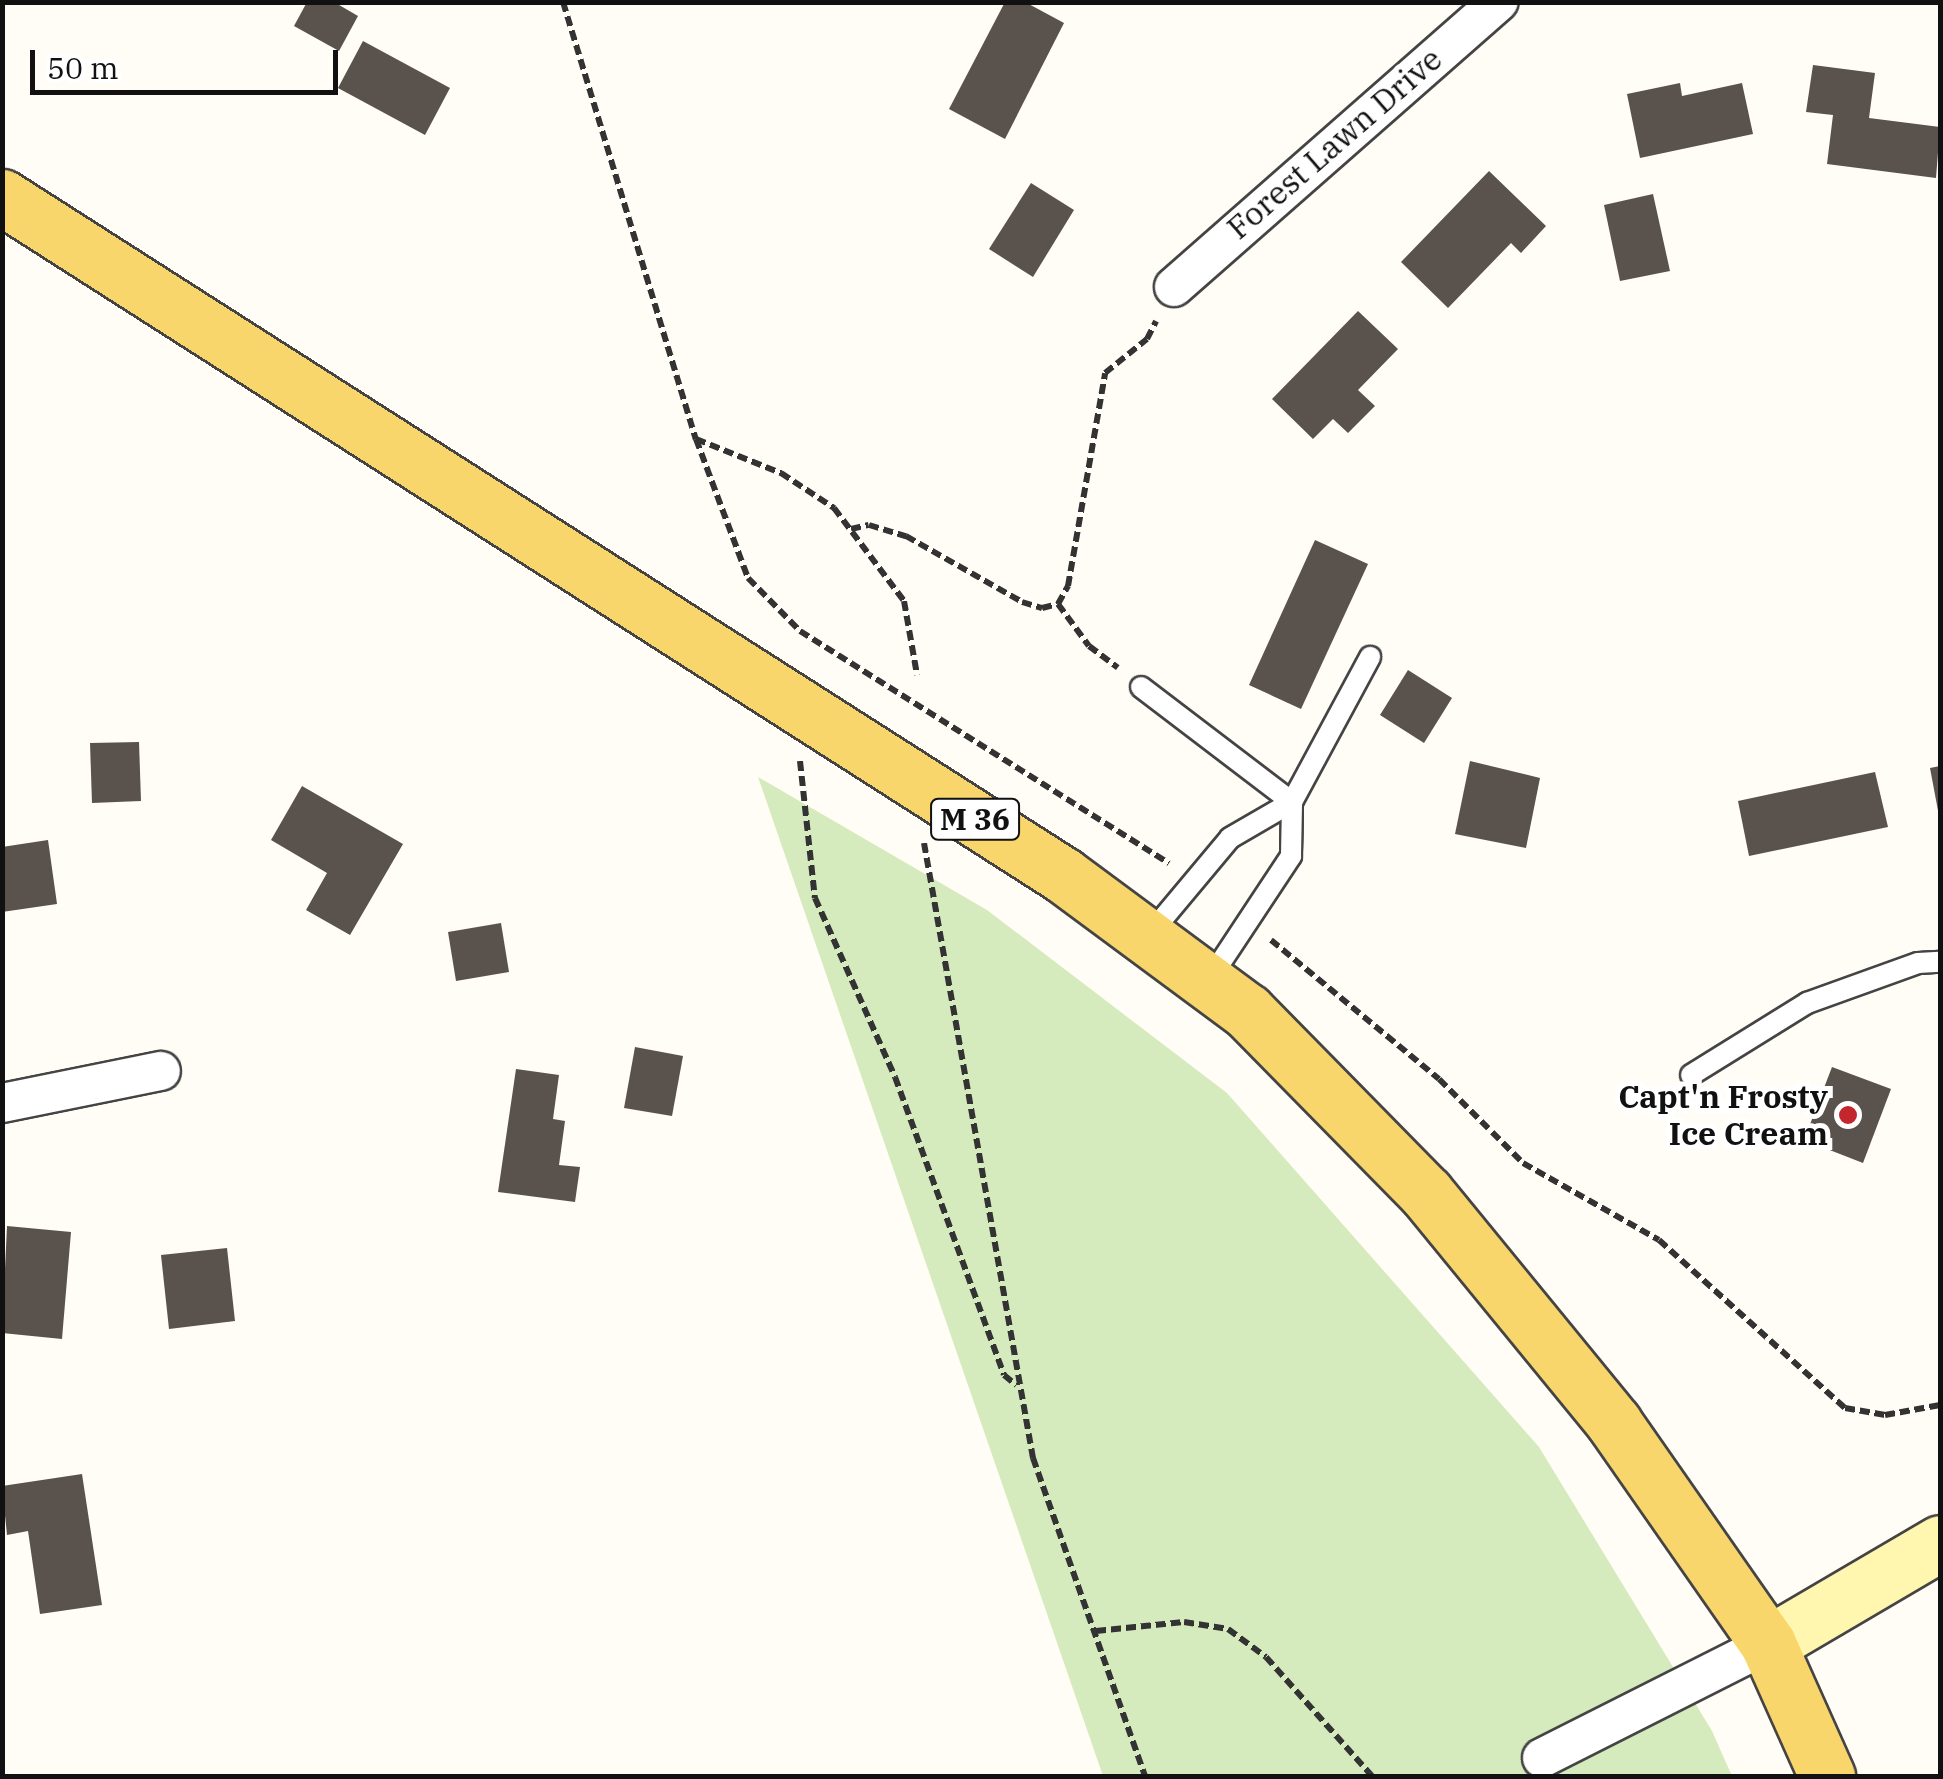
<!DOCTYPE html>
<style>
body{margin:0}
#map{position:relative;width:1943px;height:1779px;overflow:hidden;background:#fffdf5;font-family:"IBM Plex Serif",serif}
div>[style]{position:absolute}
.green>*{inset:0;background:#d5ebbd}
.building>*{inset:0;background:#5a524d}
.path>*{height:6px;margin-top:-3px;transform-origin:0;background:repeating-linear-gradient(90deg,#333 0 10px,transparent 0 15px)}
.roads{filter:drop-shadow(2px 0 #444) drop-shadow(-2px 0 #444) drop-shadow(0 2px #444) drop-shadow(0 -2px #444)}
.service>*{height:20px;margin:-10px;padding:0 10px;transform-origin:10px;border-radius:10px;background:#fff}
.minor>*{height:38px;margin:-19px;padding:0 19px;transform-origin:19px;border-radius:19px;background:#fff}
.secondary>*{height:55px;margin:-27.5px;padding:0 27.5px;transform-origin:27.5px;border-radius:27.5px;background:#fff6b0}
.primary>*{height:55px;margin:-27.5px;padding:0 27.5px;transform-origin:27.5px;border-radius:27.5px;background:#f9d66b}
.dots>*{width:28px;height:28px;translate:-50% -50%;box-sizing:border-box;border:5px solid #fff;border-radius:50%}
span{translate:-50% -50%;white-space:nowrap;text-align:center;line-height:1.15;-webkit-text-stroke:10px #fff;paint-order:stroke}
.shield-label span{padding:2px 8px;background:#fff;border:2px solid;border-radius:8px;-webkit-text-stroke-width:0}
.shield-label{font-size:30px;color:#111;font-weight:700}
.street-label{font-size:32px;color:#111}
.poi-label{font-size:32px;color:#111;font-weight:700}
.right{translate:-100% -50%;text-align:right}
.frame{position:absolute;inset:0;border:5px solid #111;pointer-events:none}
.scale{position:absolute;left:30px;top:50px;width:308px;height:45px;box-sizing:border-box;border:5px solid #111;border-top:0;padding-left:12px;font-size:30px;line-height:35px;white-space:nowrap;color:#111;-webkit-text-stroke:8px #fff;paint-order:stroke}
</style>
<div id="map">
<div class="green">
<i style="clip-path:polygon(758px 777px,987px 910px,1227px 1093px,1539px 1447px,1712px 1731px,1732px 1776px,1103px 1776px)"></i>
</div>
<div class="building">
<i style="clip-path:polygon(307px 2px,334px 2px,358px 16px,339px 51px,294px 26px)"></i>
<i style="clip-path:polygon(1005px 2px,1025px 2px,1064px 23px,1005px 139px,949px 109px)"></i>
<i style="clip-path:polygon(363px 41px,450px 88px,425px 135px,338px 88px)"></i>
<i style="clip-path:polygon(1813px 65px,1875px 73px,1869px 118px,1940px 127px,1936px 178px,1827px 164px,1833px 115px,1806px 112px)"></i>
<i style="clip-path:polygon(1680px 83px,1682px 96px,1742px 83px,1753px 134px,1640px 158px,1627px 94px)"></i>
<i style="clip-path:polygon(1489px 171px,1546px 226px,1521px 253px,1511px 243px,1448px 308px,1401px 262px)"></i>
<i style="clip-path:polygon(1031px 183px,1074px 210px,1033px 277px,989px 249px)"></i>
<i style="clip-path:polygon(1653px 194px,1670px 271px,1620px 281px,1604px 205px)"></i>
<i style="clip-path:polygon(1358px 311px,1398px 349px,1358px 390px,1375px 406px,1348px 433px,1333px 419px,1313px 439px,1272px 399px)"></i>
<i style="clip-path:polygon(1315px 540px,1368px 564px,1301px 709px,1249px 685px)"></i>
<i style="clip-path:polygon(1408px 670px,1452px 698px,1424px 743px,1380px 715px)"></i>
<i style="clip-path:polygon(139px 742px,141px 801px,92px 803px,90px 743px)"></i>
<i style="clip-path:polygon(1470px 761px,1540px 778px,1526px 848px,1455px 834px)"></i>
<i style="clip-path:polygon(1940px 766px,1940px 816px,1939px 816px,1930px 768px)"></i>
<i style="clip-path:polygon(1875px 772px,1888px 827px,1749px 856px,1738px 801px)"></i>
<i style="clip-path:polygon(302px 786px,403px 844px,350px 935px,306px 910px,327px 873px,271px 840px)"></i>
<i style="clip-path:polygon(48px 840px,57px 904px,2px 912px,2px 847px)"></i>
<i style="clip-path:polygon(501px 923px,509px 972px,456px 981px,448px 932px)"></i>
<i style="clip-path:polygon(635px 1047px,683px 1056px,672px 1116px,624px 1108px)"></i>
<i style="clip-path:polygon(1832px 1067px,1891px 1089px,1863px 1163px,1804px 1140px)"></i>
<i style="clip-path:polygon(516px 1069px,559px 1075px,553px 1119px,565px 1121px,559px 1165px,580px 1167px,575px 1202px,498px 1192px)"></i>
<i style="clip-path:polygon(7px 1226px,71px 1232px,62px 1339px,2px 1333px)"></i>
<i style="clip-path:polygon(227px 1248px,235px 1321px,169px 1329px,161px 1255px)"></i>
<i style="clip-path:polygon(82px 1474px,102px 1605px,40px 1614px,28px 1531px,7px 1535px,2px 1486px)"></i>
</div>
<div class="path">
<i style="left:563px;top:2px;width:457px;rotate:73.1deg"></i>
<i style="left:696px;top:439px;width:92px;rotate:21.8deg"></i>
<i style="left:781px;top:473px;width:64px;rotate:33.4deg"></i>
<i style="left:834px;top:508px;width:116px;rotate:53deg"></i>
<i style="left:904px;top:601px;width:75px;rotate:80deg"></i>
<i style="left:696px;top:439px;width:148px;rotate:69.5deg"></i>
<i style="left:748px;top:578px;width:74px;rotate:45.5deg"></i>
<i style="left:800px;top:631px;width:436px;rotate:32.2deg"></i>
<i style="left:851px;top:529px;width:18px;rotate:-13deg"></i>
<i style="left:869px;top:525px;width:39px;rotate:17deg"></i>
<i style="left:906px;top:536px;width:133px;rotate:29.6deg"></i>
<i style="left:1022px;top:602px;width:21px;rotate:17deg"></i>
<i style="left:1042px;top:608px;width:16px;rotate:-14deg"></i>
<i style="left:1058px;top:604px;width:21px;rotate:-61deg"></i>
<i style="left:1068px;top:586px;width:216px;rotate:-80.1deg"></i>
<i style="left:1105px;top:373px;width:54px;rotate:-39deg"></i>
<i style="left:1147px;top:339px;width:20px;rotate:-63deg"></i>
<i style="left:1058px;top:604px;width:52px;rotate:53.6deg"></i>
<i style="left:1089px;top:646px;width:36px;rotate:37deg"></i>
<i style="left:800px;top:761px;width:138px;rotate:83.8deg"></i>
<i style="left:815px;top:898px;width:196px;rotate:65.9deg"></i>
<i style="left:895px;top:1077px;width:317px;rotate:69.9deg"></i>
<i style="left:1004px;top:1375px;width:16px;rotate:40deg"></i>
<i style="left:924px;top:843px;width:625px;rotate:79.95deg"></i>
<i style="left:1033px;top:1458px;width:337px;rotate:70.6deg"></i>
<i style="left:1271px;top:940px;width:218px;rotate:39.6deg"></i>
<i style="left:1439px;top:1079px;width:119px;rotate:45deg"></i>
<i style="left:1523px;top:1163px;width:156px;rotate:29.5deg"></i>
<i style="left:1659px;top:1240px;width:251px;rotate:42.1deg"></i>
<i style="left:1845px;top:1408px;width:41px;rotate:9.9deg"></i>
<i style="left:1885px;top:1415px;width:56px;rotate:-10.3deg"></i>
<i style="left:1096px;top:1631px;width:88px;rotate:-5.8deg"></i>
<i style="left:1184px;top:1622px;width:45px;rotate:9deg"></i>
<i style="left:1228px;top:1629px;width:47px;rotate:36.4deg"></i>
<i style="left:1266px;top:1657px;width:159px;rotate:48.3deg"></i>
</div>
<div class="roads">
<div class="service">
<i style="left:1141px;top:687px;width:190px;rotate:37.3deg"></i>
<i style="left:1149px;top:935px;width:126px;rotate:-50.1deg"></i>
<i style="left:1230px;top:838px;width:72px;rotate:-30.1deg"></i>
<i style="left:1209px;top:980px;width:149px;rotate:-56.5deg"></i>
<i style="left:1291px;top:856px;width:54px;rotate:-88.9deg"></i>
<i style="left:1292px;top:802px;width:165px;rotate:-61.7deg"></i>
<i style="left:1691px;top:1075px;width:137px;rotate:-31.8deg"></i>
<i style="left:1807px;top:1003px;width:118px;rotate:-19.8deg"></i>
<i style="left:1918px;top:963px;width:22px;rotate:-3deg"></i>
</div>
<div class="minor">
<i style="left:1174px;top:287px;width:432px;rotate:-41.3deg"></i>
<i style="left:2px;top:1103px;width:162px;rotate:-11.4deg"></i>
<i style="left:1542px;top:1758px;width:253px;rotate:-26.8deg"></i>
</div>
<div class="secondary">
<i style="left:1768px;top:1644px;width:199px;rotate:-30.4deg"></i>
</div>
<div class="primary">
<i style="left:2px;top:197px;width:1259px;rotate:32.58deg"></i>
<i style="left:1063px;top:875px;width:229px;rotate:36.5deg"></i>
<i style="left:1247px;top:1011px;width:255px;rotate:45.5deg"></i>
<i style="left:1426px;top:1193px;width:297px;rotate:50.7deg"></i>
<i style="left:1614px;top:1423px;width:269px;rotate:55.1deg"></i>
<i style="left:1768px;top:1644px;width:145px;rotate:65.9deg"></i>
</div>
</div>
<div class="dots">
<i style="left:1848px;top:1115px;background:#c4262e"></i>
</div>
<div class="shield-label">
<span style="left:975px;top:819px">M 36</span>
</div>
<div class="street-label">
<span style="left:1334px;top:143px;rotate:-41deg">Forest Lawn Drive</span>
</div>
<div class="poi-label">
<span class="right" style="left:1828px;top:1115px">Capt'n Frosty<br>Ice Cream</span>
</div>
<div class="frame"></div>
<div class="scale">50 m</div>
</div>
